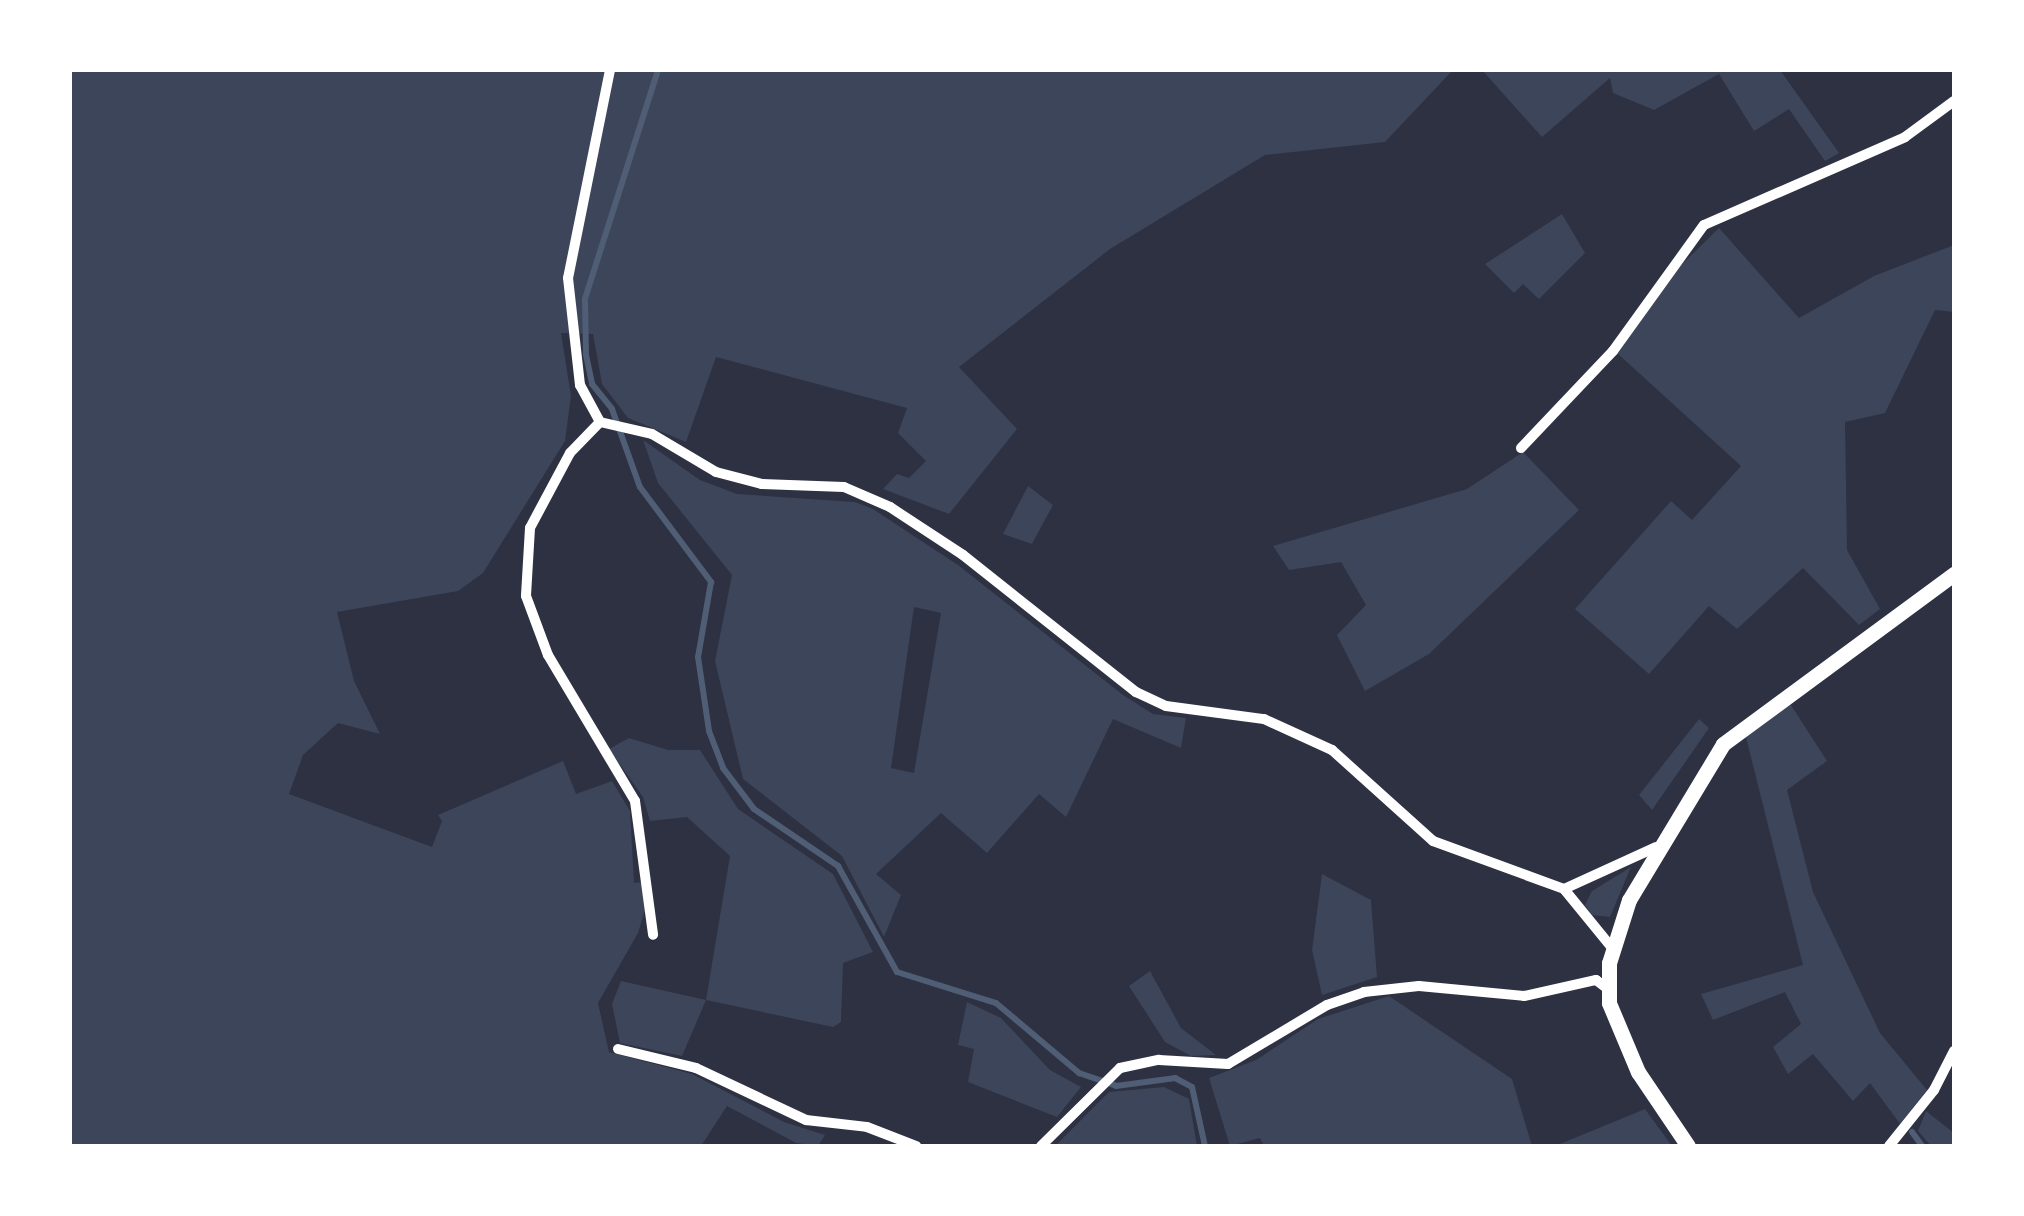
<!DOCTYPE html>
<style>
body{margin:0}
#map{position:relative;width:2024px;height:1216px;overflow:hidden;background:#2d3142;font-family:Georgia,serif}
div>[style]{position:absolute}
.green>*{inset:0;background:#3c4559}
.stream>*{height:6px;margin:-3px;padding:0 3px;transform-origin:3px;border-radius:3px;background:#4f5d75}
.minor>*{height:10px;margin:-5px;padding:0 5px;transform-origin:5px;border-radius:5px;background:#fff}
.tertiary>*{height:15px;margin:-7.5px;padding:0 7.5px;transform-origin:7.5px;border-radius:7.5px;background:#fff}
span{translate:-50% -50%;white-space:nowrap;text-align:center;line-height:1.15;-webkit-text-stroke:9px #fff;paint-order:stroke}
.frame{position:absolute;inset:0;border:72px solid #fff;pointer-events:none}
</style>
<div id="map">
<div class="green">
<i style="clip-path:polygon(70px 70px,1453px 70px,1385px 142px,1265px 155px,1110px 249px,959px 367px,1017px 429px,949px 514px,883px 489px,897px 474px,909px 478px,926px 461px,898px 433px,907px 408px,716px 357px,686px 442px,628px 418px,602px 384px,593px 334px,561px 333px,571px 396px,565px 441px,483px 573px,458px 591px,337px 612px,354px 681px,380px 734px,338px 723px,303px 755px,289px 794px,432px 847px,442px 821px,438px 815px,563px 761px,576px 794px,612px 781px,630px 811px,634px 883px,642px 882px,647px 903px,638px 933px,598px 1003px,609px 1052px,692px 1074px,784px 1122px,825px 1135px,818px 1146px,796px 1143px,727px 1106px,701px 1146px,70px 1146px)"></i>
<i style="clip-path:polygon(1482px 70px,1780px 70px,1839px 153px,1825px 161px,1789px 109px,1754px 131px,1719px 74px,1654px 110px,1613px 93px,1610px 78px,1542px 137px)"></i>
<i style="clip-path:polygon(1562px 214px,1585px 253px,1539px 299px,1523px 284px,1514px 293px,1485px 264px)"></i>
<i style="clip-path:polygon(1719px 228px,1799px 318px,1874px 276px,1954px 245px,1954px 312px,1935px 310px,1885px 413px,1845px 422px,1847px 550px,1880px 609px,1859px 625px,1803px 568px,1737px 629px,1709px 606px,1649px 674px,1575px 609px,1671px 501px,1692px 520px,1741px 466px,1617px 353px,1675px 271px)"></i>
<i style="clip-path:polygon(evenodd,643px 440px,700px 480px,737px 494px,855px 502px,873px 509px,958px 565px,1123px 695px,1153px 714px,1186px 718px,1181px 748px,1113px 719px,1066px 817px,1039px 794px,987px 853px,941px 813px,876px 874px,901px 895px,884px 937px,842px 856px,743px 779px,715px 661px,732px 575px,658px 483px,643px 440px,914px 607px,941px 613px,914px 773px,891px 768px,914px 607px)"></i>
<i style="clip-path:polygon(1523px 452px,1579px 510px,1429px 654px,1365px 691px,1337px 635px,1366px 605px,1341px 562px,1289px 570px,1273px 546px,1467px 489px)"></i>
<i style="clip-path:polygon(1028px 486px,1053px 505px,1032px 544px,1003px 534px)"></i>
<i style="clip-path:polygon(1789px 702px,1827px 761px,1787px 790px,1813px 892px,1880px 1033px,1927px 1090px,1900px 1124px,1870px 1083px,1853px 1101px,1813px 1054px,1788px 1074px,1773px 1047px,1801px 1024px,1785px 992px,1713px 1020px,1701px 994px,1803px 965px,1745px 733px)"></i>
<i style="clip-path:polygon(1699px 719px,1709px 728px,1652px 810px,1639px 795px)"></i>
<i style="clip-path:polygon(629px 738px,668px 750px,700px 750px,738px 809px,833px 874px,873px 952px,843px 963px,841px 1022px,833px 1027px,706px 1000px,682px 1056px,620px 1043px,612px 1004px,621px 981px,706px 1000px,730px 856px,687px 817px,650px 821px,643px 797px,609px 749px)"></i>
<i style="clip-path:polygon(1631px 867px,1610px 917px,1592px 915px,1585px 905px,1592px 891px)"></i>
<i style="clip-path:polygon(1322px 874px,1371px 900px,1377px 977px,1322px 995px,1312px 950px)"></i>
<i style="clip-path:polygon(1150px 971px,1181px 1028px,1216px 1055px,1191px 1056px,1165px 1042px,1129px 986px)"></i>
<i style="clip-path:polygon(1389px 996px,1512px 1079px,1532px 1146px,1264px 1146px,1260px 1138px,1230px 1146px,1209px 1078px,1256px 1060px,1318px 1019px)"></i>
<i style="clip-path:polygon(967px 1002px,1001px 1018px,1050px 1070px,1081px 1087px,1057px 1117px,968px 1082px,974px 1049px,958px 1045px)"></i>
<i style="clip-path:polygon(1164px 1087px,1189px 1099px,1197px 1146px,1055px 1146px,1109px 1092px)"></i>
<i style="clip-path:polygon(1645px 1109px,1672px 1146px,1555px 1146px)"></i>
<i style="clip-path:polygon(1926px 1111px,1954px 1133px,1954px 1146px,1931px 1146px,1918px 1131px)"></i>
</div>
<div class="stream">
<i style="left:658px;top:70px;width:240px;rotate:107.7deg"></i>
<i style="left:585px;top:299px;width:56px;rotate:89deg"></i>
<i style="left:586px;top:355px;width:30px;rotate:78deg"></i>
<i style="left:592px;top:384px;width:32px;rotate:51deg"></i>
<i style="left:612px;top:409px;width:83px;rotate:70.3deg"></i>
<i style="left:640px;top:487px;width:119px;rotate:53.2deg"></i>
<i style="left:711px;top:582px;width:76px;rotate:99.8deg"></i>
<i style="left:698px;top:657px;width:75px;rotate:81.5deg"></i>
<i style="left:709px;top:731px;width:40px;rotate:69deg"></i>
<i style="left:723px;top:768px;width:51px;rotate:52.9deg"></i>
<i style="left:754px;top:809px;width:102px;rotate:34.2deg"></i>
<i style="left:838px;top:866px;width:121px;rotate:60.9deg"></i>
<i style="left:897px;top:972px;width:104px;rotate:17.4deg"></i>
<i style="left:996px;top:1003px;width:109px;rotate:40.1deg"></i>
<i style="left:1079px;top:1073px;width:39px;rotate:19deg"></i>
<i style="left:1116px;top:1086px;width:60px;rotate:-7.7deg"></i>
<i style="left:1175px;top:1078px;width:19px;rotate:28deg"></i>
<i style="left:1192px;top:1087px;width:60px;rotate:77.6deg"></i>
<i style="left:1912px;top:1132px;width:17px;rotate:54deg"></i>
</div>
<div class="minor">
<i style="left:610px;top:70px;width:212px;rotate:101.4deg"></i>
<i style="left:568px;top:278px;width:108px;rotate:83.6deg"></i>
<i style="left:580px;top:385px;width:42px;rotate:61.6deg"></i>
<i style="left:600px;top:422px;width:53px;rotate:13deg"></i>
<i style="left:652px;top:434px;width:74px;rotate:30.7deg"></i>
<i style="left:716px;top:472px;width:48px;rotate:14.6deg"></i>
<i style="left:762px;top:484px;width:82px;rotate:2.1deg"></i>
<i style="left:844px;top:487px;width:50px;rotate:23.5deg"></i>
<i style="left:890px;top:507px;width:87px;rotate:33.3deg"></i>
<i style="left:963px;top:555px;width:221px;rotate:38.4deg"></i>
<i style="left:1136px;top:692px;width:33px;rotate:25deg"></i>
<i style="left:1166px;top:706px;width:99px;rotate:7.6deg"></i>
<i style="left:1264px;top:719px;width:75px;rotate:24.5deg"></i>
<i style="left:1332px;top:750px;width:136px;rotate:42deg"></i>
<i style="left:1433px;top:841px;width:140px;rotate:20.1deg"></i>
<i style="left:1564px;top:889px;width:77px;rotate:50.8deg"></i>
<i style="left:600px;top:422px;width:43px;rotate:134.1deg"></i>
<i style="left:570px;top:453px;width:85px;rotate:118.1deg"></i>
<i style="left:530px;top:528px;width:68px;rotate:93.4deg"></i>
<i style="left:526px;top:596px;width:63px;rotate:69.6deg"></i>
<i style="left:548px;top:655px;width:170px;rotate:59.2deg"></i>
<i style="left:635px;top:801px;width:135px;rotate:82.3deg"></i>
<i style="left:1521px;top:448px;width:134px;rotate:-46.5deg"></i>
<i style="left:1613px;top:351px;width:155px;rotate:-54.2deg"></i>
<i style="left:1704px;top:225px;width:219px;rotate:-23.6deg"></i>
<i style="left:1905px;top:137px;width:61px;rotate:-36.3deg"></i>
<i style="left:1564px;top:889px;width:101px;rotate:-24.5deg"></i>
<i style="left:618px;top:1049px;width:80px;rotate:13.7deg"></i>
<i style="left:696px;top:1068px;width:122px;rotate:25.3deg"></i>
<i style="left:806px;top:1120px;width:61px;rotate:6.5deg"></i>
<i style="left:867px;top:1127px;width:53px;rotate:21.2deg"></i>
<i style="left:1041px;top:1146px;width:111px;rotate:-44.6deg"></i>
<i style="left:1120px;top:1068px;width:40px;rotate:-12deg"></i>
<i style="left:1159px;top:1060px;width:69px;rotate:3.3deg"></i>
<i style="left:1228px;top:1064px;width:115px;rotate:-30.8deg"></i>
<i style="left:1327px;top:1005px;width:39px;rotate:-19deg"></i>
<i style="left:1364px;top:992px;width:55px;rotate:-6.2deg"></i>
<i style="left:1419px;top:986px;width:105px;rotate:5.4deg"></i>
<i style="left:1524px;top:996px;width:74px;rotate:-12.5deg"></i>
<i style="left:1596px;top:980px;width:15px;rotate:37deg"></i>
<i style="left:1889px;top:1146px;width:72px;rotate:-51.2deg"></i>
<i style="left:1934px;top:1090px;width:44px;rotate:-62.9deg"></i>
</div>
<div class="tertiary">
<i style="left:1688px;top:1146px;width:89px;rotate:-124deg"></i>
<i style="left:1638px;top:1072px;width:75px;rotate:-112.8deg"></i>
<i style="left:1609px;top:1003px;width:40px;rotate:-90deg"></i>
<i style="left:1609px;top:963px;width:66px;rotate:-72.4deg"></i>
<i style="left:1629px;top:900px;width:182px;rotate:-58.9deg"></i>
<i style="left:1723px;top:744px;width:287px;rotate:-36.4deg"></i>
</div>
<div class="frame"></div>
</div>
